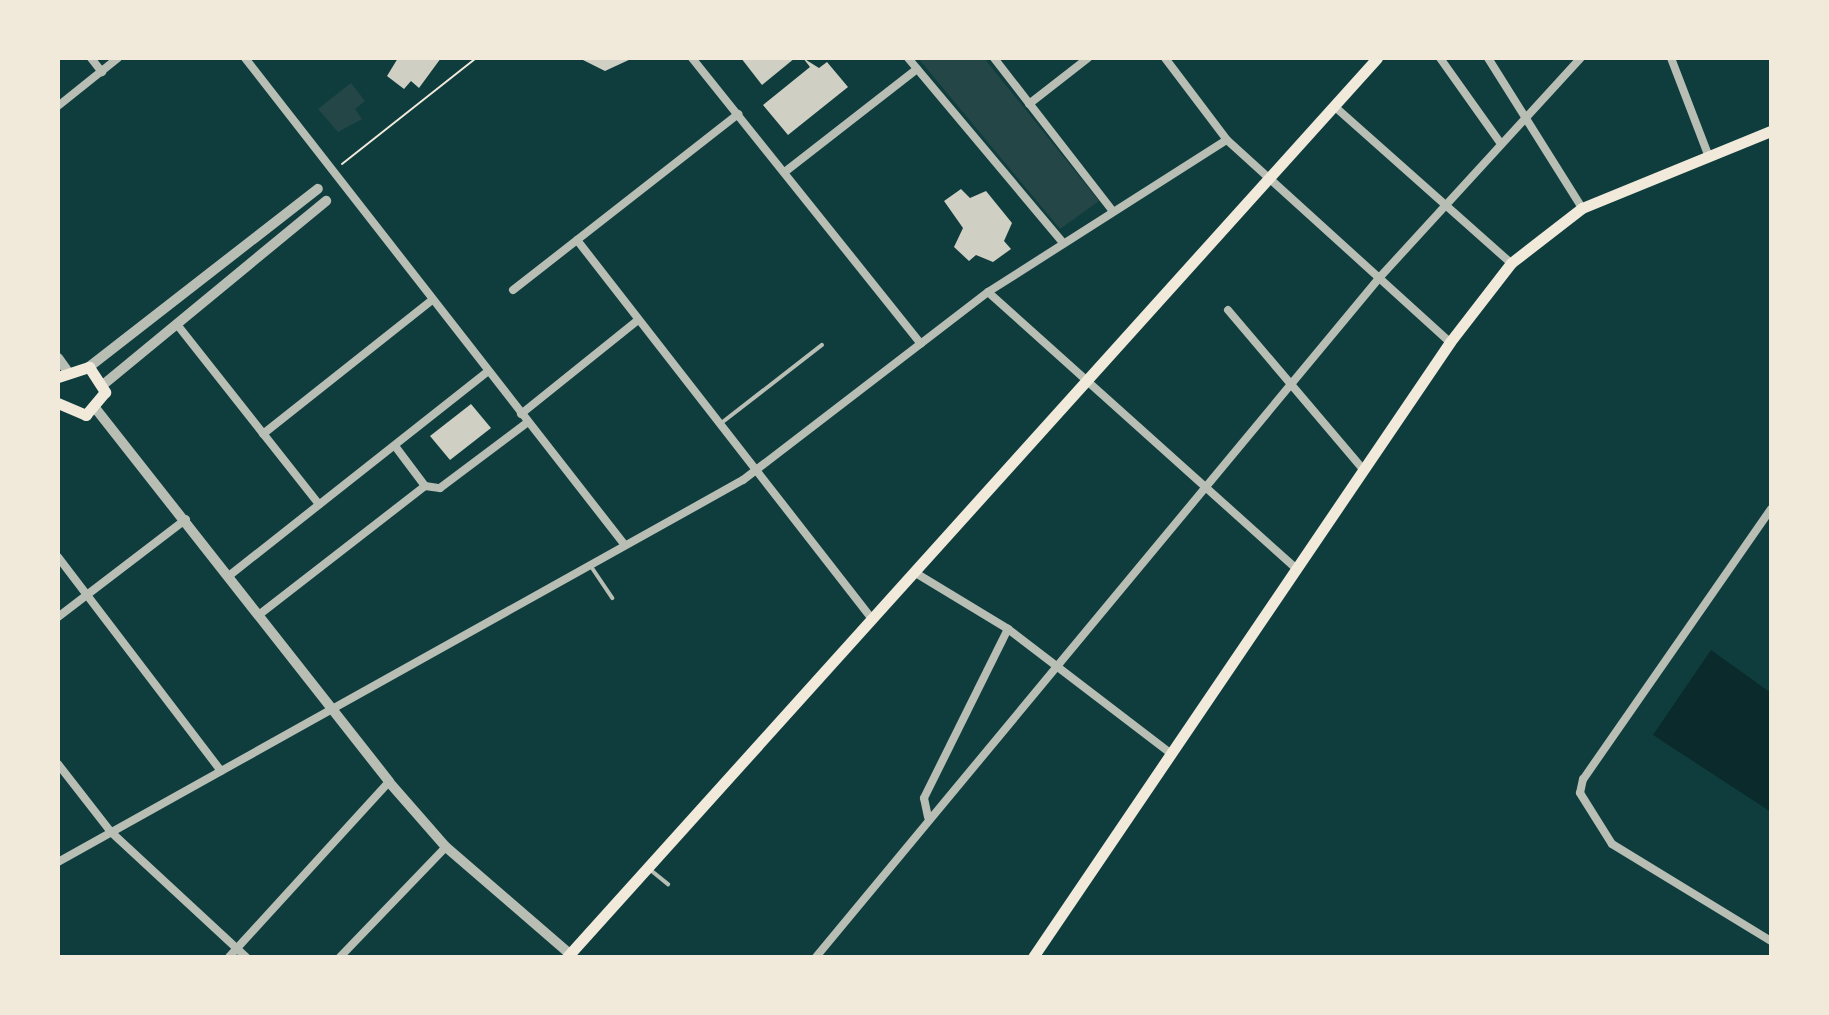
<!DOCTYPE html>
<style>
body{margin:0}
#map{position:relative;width:1829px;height:1015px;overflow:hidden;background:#0f3d3e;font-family:"Fira Sans",sans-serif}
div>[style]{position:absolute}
.green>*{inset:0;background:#244646}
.water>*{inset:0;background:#0a2a2b}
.building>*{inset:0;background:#cfcfc3}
.path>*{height:2px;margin:-1px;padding:0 1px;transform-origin:1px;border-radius:1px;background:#f1e9da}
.service>*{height:4px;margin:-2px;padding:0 2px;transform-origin:2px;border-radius:2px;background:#b8beb3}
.minor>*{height:8px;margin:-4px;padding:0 4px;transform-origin:4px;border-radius:4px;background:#b8beb3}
.tertiary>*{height:10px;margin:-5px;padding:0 5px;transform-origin:5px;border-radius:5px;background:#b8beb3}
.secondary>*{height:11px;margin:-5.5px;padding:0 5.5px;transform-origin:5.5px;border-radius:5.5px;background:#f1e9da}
span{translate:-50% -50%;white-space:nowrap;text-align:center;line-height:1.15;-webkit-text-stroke:8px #f1e9da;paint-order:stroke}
.frame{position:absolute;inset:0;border:60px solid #f1e9da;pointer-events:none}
</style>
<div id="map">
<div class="green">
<i style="clip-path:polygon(918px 58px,984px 58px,1099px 201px,1060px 229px)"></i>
<i style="clip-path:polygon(351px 83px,365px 101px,355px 109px,362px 119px,338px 132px,318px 109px)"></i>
</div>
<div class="water">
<i style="clip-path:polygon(1711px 650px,1771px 693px,1771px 812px,1653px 735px)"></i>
</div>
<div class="building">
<i style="clip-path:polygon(398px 58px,441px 58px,419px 88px,411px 81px,404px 89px,387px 76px)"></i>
<i style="clip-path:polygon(579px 58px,633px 58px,605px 71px)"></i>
<i style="clip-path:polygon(741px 58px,795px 58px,762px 85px)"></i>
<i style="clip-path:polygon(803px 58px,819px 68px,827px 62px,848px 87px,788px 135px,763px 105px,810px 67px)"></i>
<i style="clip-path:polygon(961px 189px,970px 198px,986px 191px,1012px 223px,1004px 241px,1011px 249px,993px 262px,976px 255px,969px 261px,954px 247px,963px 228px,944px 201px)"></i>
<i style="clip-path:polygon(471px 404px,491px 428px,450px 460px,430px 436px)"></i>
</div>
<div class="path">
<i style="left:342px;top:164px;width:171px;rotate:-38.3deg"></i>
</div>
<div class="service">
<i style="left:720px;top:424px;width:129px;rotate:-37.8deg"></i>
<i style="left:590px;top:565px;width:40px;rotate:56deg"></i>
<i style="left:648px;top:868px;width:26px;rotate:39deg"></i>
</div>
<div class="minor">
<i style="left:91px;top:58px;width:18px;rotate:52deg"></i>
<i style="left:245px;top:58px;width:616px;rotate:52.05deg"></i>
<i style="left:692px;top:58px;width:366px;rotate:51.3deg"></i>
<i style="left:908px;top:58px;width:241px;rotate:50deg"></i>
<i style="left:994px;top:58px;width:191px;rotate:52.2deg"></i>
<i style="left:1165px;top:58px;width:103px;rotate:52.9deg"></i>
<i style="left:1227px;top:140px;width:301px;rotate:42.2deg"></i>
<i style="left:1440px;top:58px;width:102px;rotate:54.6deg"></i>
<i style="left:1488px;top:58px;width:177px;rotate:57.9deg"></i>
<i style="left:1671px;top:58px;width:106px;rotate:69deg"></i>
<i style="left:1029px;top:104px;width:75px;rotate:-37.9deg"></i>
<i style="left:58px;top:106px;width:77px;rotate:-38.7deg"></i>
<i style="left:1334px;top:106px;width:237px;rotate:41.6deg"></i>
<i style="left:786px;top:171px;width:166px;rotate:-37.9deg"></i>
<i style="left:577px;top:240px;width:480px;rotate:52.1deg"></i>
<i style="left:513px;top:290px;width:286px;rotate:-38deg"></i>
<i style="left:988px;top:292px;width:414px;rotate:41.9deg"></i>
<i style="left:1228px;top:310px;width:209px;rotate:49.7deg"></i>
<i style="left:179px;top:327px;width:226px;rotate:51.7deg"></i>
<i style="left:521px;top:414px;width:150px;rotate:-38.8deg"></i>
<i style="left:263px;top:434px;width:216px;rotate:-38.4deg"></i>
<i style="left:395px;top:446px;width:50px;rotate:53.1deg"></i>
<i style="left:1771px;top:509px;width:329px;rotate:124.8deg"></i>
<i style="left:1583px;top:779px;width:14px;rotate:102deg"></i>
<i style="left:1580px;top:793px;width:60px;rotate:57.9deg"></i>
<i style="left:1612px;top:844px;width:186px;rotate:31.4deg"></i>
<i style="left:58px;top:557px;width:269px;rotate:52.7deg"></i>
<i style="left:914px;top:572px;width:110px;rotate:31.2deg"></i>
<i style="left:1008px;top:629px;width:204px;rotate:37.4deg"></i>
<i style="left:230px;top:575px;width:329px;rotate:-38.3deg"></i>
<i style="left:260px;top:614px;width:209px;rotate:-37.8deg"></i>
<i style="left:425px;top:486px;width:15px;rotate:8deg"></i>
<i style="left:440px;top:488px;width:110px;rotate:-36.9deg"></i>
<i style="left:58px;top:617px;width:161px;rotate:-37.4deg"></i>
<i style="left:58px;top:764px;width:86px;rotate:52.1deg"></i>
<i style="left:111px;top:832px;width:184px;rotate:42.8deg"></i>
<i style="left:928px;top:817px;width:19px;rotate:-102deg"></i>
<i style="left:924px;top:798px;width:189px;rotate:-63.6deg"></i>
<i style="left:58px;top:862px;width:784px;rotate:-29.15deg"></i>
<i style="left:743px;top:480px;width:309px;rotate:-37.5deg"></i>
<i style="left:988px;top:292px;width:283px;rotate:-32.5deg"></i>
<i style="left:229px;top:957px;width:237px;rotate:-47.6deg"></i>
<i style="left:340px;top:957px;width:153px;rotate:-46.1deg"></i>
<i style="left:816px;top:957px;width:883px;rotate:-50.33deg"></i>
<i style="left:1380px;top:277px;width:297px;rotate:-47.5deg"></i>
</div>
<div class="tertiary">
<i style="left:58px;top:358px;width:14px;rotate:54deg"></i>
<i style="left:89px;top:367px;width:290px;rotate:-37.9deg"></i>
<i style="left:104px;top:384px;width:288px;rotate:-39.5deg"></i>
<i style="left:96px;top:409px;width:474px;rotate:51.8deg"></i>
<i style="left:389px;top:782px;width:86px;rotate:48.8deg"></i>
<i style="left:446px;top:847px;width:164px;rotate:40.8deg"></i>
</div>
<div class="secondary">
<i style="left:58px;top:377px;width:33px;rotate:-18deg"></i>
<i style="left:89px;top:367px;width:30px;rotate:57deg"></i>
<i style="left:105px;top:392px;width:30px;rotate:130deg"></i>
<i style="left:86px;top:415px;width:30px;rotate:-157deg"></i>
<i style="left:567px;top:957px;width:1210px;rotate:-47.98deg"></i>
<i style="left:1033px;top:957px;width:743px;rotate:-55.86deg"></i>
<i style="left:1450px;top:342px;width:100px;rotate:-52.3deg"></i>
<i style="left:1511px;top:263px;width:90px;rotate:-37.8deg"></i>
<i style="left:1582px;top:208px;width:204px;rotate:-22.2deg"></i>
</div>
<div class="frame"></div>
</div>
